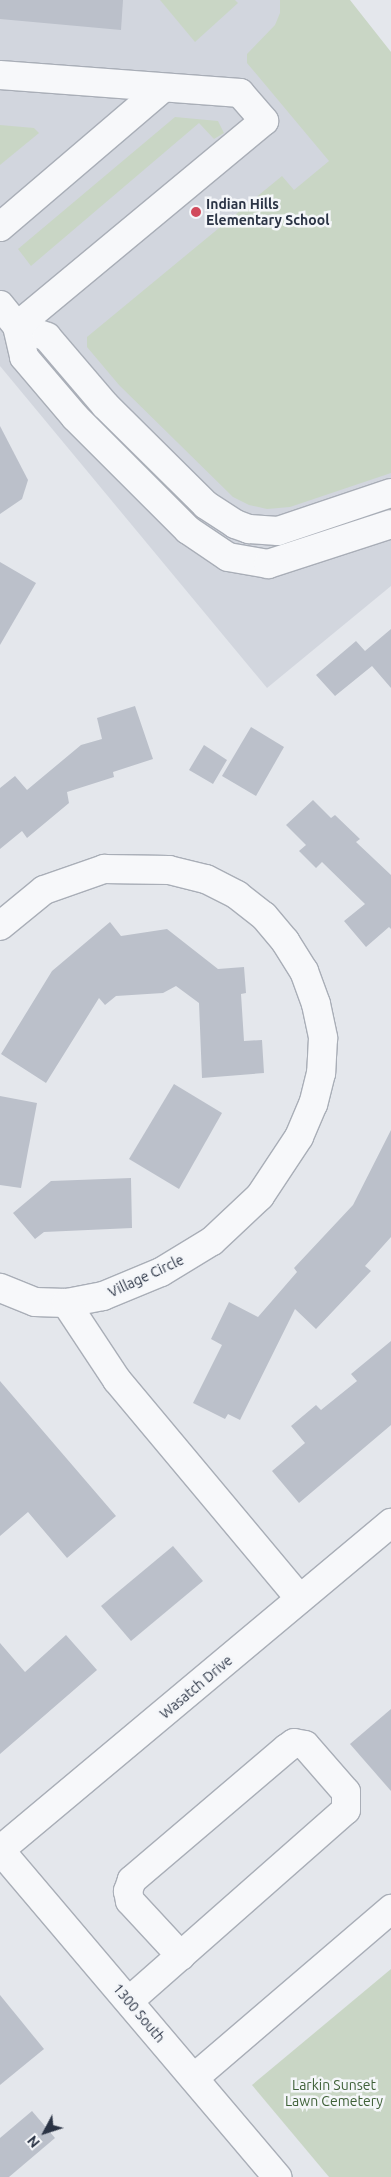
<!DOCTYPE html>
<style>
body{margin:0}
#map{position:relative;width:391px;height:2177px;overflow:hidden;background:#e4e7ec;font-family:Ubuntu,sans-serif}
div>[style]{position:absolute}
.built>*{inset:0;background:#d2d6de}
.green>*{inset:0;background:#c9d6c5}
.building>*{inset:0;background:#bbc0ca}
.roads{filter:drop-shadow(1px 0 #a9aeb7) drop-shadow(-1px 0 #a9aeb7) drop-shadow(0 1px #a9aeb7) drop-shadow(0 -1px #a9aeb7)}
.minor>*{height:28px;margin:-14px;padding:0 14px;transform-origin:14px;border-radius:14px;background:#f7f8fa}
.dots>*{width:14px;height:14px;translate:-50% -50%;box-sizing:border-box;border:2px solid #f4f6f9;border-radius:50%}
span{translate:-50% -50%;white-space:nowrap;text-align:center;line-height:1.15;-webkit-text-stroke:5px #f4f6f9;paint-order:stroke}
.poi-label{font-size:14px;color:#2b3445;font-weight:700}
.left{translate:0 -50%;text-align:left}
.street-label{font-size:14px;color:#2b3445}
.park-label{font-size:14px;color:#3f6138}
.north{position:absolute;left:20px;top:2107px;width:50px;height:50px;-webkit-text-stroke:4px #f4f6f9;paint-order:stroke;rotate:230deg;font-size:14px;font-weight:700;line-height:20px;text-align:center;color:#2b3445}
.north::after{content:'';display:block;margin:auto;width:18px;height:22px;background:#2b3445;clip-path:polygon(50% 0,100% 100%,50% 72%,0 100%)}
</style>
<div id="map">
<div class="built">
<i style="clip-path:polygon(0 0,343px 0,391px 58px,391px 586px,267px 688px,0 366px)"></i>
</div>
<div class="green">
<i style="clip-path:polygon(160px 0,235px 0,238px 3px,195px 42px)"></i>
<i style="clip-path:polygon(280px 0,350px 0,391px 52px,391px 473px,290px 507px,267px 509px,249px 505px,233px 497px,119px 385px,87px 347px,87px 337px,282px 176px,294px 190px,329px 161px,247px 63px,247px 54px,275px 25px,280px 13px)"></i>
<i style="clip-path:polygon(175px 117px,218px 121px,224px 133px,214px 139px,199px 123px,31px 266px,18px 249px)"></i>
<i style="clip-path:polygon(0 125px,34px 128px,39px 133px,0 165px)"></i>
<i style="clip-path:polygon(391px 1969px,391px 2177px,329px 2177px,252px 2085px)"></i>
</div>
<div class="building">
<i style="clip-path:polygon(0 0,123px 0,121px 30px,0 19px)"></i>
<i style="clip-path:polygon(0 426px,28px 480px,22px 499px,0 514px)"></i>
<i style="clip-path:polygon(0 562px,36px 583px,0 645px)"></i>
<i style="clip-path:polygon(391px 629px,391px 688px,372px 666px,335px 696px,316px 675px,356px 641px,365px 651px)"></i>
<i style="clip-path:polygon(135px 706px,153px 759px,113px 772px,114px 777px,67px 792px,69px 803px,27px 838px,22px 831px,0 849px,0 788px,15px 776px,27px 790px,81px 745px,102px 739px,97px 718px)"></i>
<i style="clip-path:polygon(251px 727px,284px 747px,256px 796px,222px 776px)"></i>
<i style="clip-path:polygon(204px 745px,227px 760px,213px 784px,189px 770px)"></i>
<i style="clip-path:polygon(313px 800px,331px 818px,335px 815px,360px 839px,356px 842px,391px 875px,391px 929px,389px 927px,366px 947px,344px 921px,365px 904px,322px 862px,316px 868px,299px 851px,306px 845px,286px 825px)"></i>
<i style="clip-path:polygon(110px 922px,121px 936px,167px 929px,218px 969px,244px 967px,246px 993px,241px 994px,244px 1041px,262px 1040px,264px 1073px,202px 1078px,199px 1003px,176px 986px,163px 993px,116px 996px,105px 1005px,99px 998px,46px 1083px,1px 1054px,52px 971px)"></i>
<i style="clip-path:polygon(174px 1084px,222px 1113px,179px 1189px,129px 1159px)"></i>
<i style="clip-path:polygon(0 1096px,37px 1103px,21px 1188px,0 1185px)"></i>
<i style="clip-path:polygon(391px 1130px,391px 1237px,365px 1266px,371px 1271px,316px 1329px,295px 1309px,240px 1420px,228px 1414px,225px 1419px,193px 1403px,222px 1345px,211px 1339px,229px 1302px,258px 1317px,297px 1272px,294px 1268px,353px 1205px)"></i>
<i style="clip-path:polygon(131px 1178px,132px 1228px,44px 1232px,35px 1239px,13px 1213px,51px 1181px)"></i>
<i style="clip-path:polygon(391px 1341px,391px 1425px,299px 1503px,272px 1471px,305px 1443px,291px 1426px,316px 1405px,321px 1410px,357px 1381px,351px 1374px)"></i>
<i style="clip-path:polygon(0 1381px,116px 1516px,67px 1558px,28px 1512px,0 1536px)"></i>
<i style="clip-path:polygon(173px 1546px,203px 1581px,131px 1641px,101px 1606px)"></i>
<i style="clip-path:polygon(66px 1635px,97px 1670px,0 1754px,0 1643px,25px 1672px)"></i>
<i style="clip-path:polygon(391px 1709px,391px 1791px,350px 1744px)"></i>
<i style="clip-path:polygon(0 1995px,44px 2049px,0 2085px)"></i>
<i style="clip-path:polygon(32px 2111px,55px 2138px,9px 2177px,0 2177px,0 2138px)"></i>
</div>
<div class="roads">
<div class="minor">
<i style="left:0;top:75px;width:241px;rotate:4.3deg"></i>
<i style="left:240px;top:93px;width:37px;rotate:49deg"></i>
<i style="left:264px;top:121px;width:321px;rotate:140.3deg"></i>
<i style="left:0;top:227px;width:214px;rotate:-40.5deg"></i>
<i style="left:0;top:305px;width:27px;rotate:51deg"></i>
<i style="left:17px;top:326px;width:32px;rotate:77deg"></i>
<i style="left:24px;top:357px;width:79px;rotate:49.6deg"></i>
<i style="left:75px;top:417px;width:160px;rotate:45deg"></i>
<i style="left:188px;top:530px;width:48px;rotate:34deg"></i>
<i style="left:228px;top:557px;width:41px;rotate:9.9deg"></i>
<i style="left:268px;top:564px;width:129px;rotate:-18deg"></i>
<i style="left:17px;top:326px;width:32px;rotate:20deg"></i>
<i style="left:47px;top:337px;width:89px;rotate:49.5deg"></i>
<i style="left:105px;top:405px;width:142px;rotate:44.7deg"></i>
<i style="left:206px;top:505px;width:35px;rotate:33deg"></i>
<i style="left:235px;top:524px;width:15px;rotate:20deg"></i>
<i style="left:249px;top:529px;width:29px;rotate:4deg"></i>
<i style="left:278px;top:531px;width:119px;rotate:-18.6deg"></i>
<i style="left:0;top:926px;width:57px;rotate:-39.3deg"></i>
<i style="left:44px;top:890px;width:64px;rotate:-19.3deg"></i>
<i style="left:104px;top:869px;width:65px;rotate:0.9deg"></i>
<i style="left:169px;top:870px;width:38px;rotate:14deg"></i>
<i style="left:206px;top:879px;width:35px;rotate:27deg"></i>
<i style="left:237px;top:895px;width:34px;rotate:38deg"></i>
<i style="left:264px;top:916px;width:33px;rotate:50deg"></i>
<i style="left:285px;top:941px;width:36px;rotate:58deg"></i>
<i style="left:304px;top:971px;width:35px;rotate:70deg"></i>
<i style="left:316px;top:1004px;width:35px;rotate:78deg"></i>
<i style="left:323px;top:1038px;width:35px;rotate:93deg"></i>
<i style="left:321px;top:1073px;width:32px;rotate:104deg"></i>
<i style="left:313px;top:1104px;width:36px;rotate:113deg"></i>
<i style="left:299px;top:1137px;width:71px;rotate:123.5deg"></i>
<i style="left:260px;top:1196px;width:66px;rotate:136.8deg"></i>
<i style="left:212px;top:1241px;width:60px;rotate:148.7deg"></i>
<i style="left:161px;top:1272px;width:63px;rotate:157.5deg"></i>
<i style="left:103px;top:1296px;width:38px;rotate:169deg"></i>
<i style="left:66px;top:1303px;width:31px;rotate:-178deg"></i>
<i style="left:35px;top:1302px;width:38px;rotate:-158deg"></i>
<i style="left:66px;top:1303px;width:92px;rotate:56.5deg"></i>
<i style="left:117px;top:1380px;width:285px;rotate:50.1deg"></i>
<i style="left:0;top:1850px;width:510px;rotate:-39.91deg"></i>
<i style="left:0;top:1850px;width:429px;rotate:49.7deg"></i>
<i style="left:129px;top:2001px;width:289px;rotate:-41.4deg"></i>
<i style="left:346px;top:1810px;width:18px;rotate:-90deg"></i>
<i style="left:346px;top:1792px;width:62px;rotate:-131.1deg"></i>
<i style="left:305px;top:1745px;width:11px;rotate:-170deg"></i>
<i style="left:294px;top:1743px;width:9px;rotate:144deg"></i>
<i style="left:287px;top:1748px;width:204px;rotate:139.6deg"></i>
<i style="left:132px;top:1880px;width:12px;rotate:110deg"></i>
<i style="left:128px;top:1891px;width:10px;rotate:79deg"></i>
<i style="left:130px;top:1901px;width:75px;rotate:47.2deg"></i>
<i style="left:194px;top:2078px;width:260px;rotate:-40.6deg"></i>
</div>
</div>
<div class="dots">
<i style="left:196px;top:212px;background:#d1495b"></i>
</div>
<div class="poi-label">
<span class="left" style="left:206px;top:212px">Indian Hills<br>Elementary School</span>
</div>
<div class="street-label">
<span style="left:146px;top:1276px;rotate:-25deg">Village Circle</span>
<span style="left:196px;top:1687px;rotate:-40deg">Wasatch Drive</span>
<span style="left:139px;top:2013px;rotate:50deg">1300 South</span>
</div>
<div class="park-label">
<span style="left:334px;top:2093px">Larkin Sunset<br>Lawn Cemetery</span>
</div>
<div class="north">N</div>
</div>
